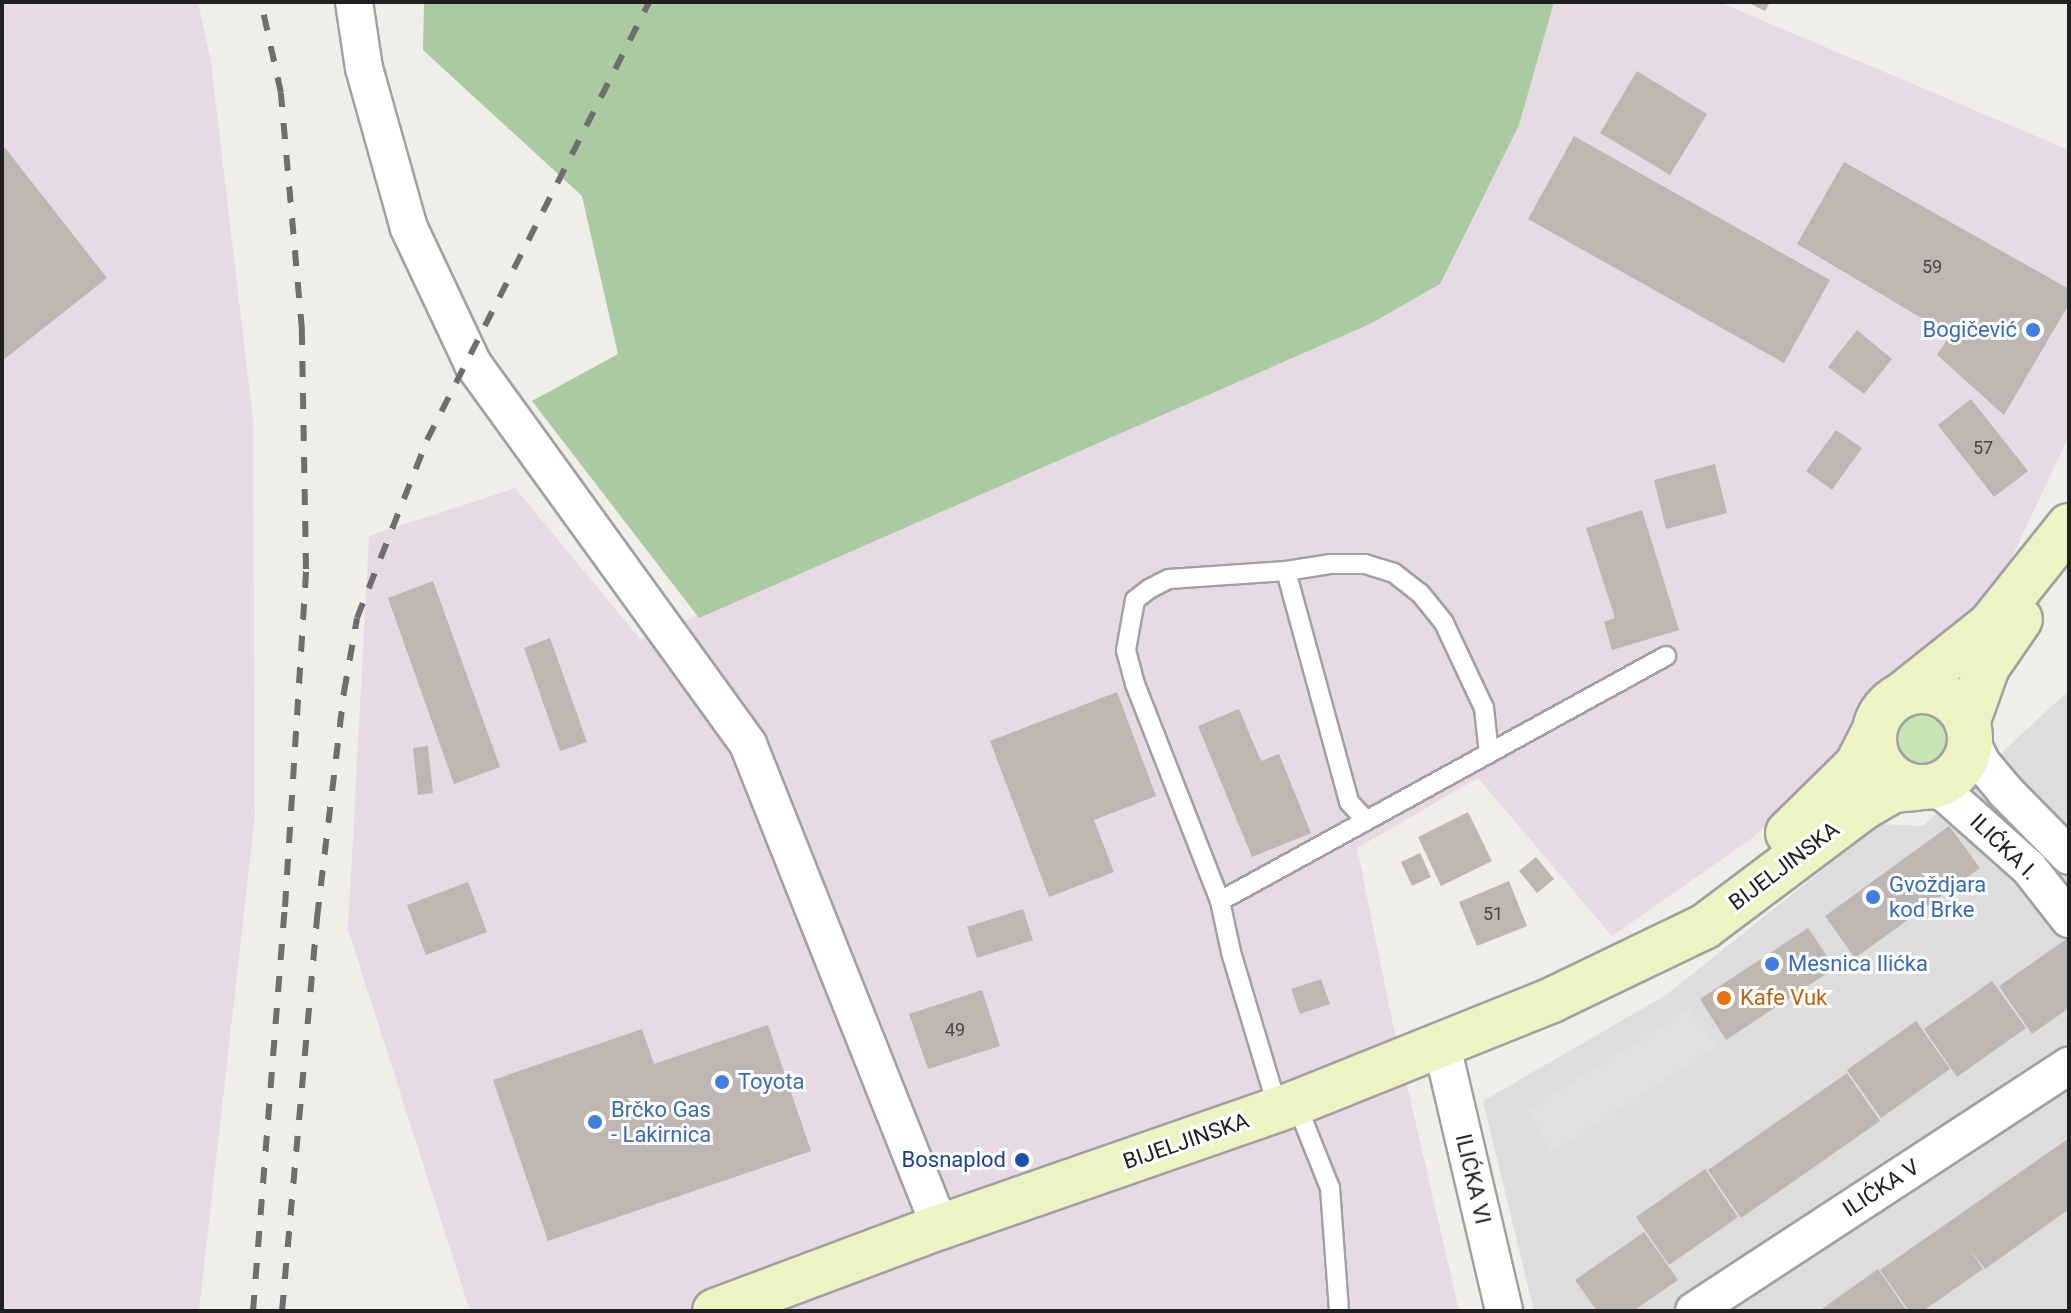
<!DOCTYPE html>
<meta charset="utf-8">
<style>
body{margin:0}
#map{position:relative;width:2071px;height:1313px;overflow:hidden;background:#f0eee8;font-family:Roboto,sans-serif}
div>[style]{position:absolute}
.residential>*{inset:0;background:#dedddd}
.industrial>*{inset:0;background:#e8dae4}
.grass>*{inset:0;background:#c8e4b3}
.round{border-radius:50%}
.forest>*{inset:0;background:#aacaa1}
.parking>*{inset:0;background:#e0e0e0}
.building>*{inset:0;background:#bdb6b1}
.roads{filter:drop-shadow(2px 0 #a1a1a1) drop-shadow(-2px 0 #a1a1a1) drop-shadow(0 2px #a1a1a1) drop-shadow(0 -2px #a1a1a1)}
.service>*{height:18px;margin:-9px;padding:0 9px;transform-origin:9px;border-radius:9px;background:#fff}
.minor>*{height:36px;margin:-18px;padding:0 18px;transform-origin:18px;border-radius:18px;background:#fff}
.secondary>*{height:44px;margin:-22px;padding:0 22px;transform-origin:22px;border-radius:22px;background:#edf3c2}
.secondary>.ring{margin:-22px;padding:0;box-sizing:content-box;background:none;border:44px solid #edf3c2;border-radius:50%}
.rail>*{height:6px;margin-top:-3px;transform-origin:0;background:repeating-linear-gradient(90deg,#6e6e6e 0 16px,transparent 0 32px)}
.dots>*{width:22px;height:22px;translate:-50% -50%;box-sizing:border-box;border:4px solid #fff;border-radius:50%}
span{translate:-50% -50%;white-space:nowrap;text-align:center;line-height:1.15;-webkit-text-stroke:6px #fff;paint-order:stroke}
.number-label{font-size:18px;color:#474644}
.number-label span{-webkit-text-stroke-width:0}
.shop-label{font-size:22px;color:#366cbe}
.right{translate:-100% -50%;text-align:right}
.left{translate:0 -50%;text-align:left}
.street-label{font-size:22px;color:#202020}
.food-label{font-size:22px;color:#c56008}
.transit-label{font-size:22px;color:#164399}
.frame{position:absolute;inset:0;border:4px solid #202020;pointer-events:none}
</style>
<div id="map">
<div class="residential">
<i style="clip-path:polygon(2069px 690px,2069px 1311px,1534px 1311px,1483px 1101px,1666px 995px,1880px 824px,1923px 826px)"></i>
</div>
<div class="industrial">
<i style="clip-path:polygon(2px 2px,198px 2px,211px 62px,253px 419px,255px 816px,199px 1311px,2px 1311px)"></i>
<i style="clip-path:polygon(1554px 2px,1719px 2px,2069px 150px,2069px 436px,2004px 574px,1950px 636px,1894px 671px,1852px 718px,1827px 770px,1751px 839px,1612px 936px,1478px 778px,1357px 848px,1392px 1020px,1459px 1311px,470px 1311px,348px 929px,369px 536px,515px 488px,641px 640px,1370px 324px,1519px 125px)"></i>
</div>
<div class="grass">
<i class="round" style="left:1894px;top:714px;width:52px;height:52px"></i>
</div>
<div class="forest">
<i style="clip-path:polygon(424px 2px,1554px 2px,1519px 125px,1440px 284px,1370px 324px,699px 618px,532px 401px,618px 354px,582px 196px,423px 50px)"></i>
</div>
<div class="parking">
<i style="clip-path:polygon(1690px 1009px,1717px 1046px,1551px 1153px,1527px 1111px)"></i>
</div>
<div class="building">
<i style="clip-path:polygon(1747px 2px,1770px 2px,1765px 11px)"></i>
<i style="clip-path:polygon(1637px 71px,1707px 114px,1670px 175px,1600px 133px)"></i>
<i style="clip-path:polygon(1574px 136px,1830px 280px,1784px 363px,1528px 219px)"></i>
<i style="clip-path:polygon(2px 144px,107px 278px,2px 361px)"></i>
<i style="clip-path:polygon(1844px 162px,2069px 289px,2069px 304px,2004px 415px,1937px 355px,1950px 335px,1797px 244px)"></i>
<i style="clip-path:polygon(1857px 330px,1892px 359px,1864px 394px,1828px 367px)"></i>
<i style="clip-path:polygon(1971px 399px,2028px 471px,1994px 497px,1938px 425px)"></i>
<i style="clip-path:polygon(1836px 430px,1862px 448px,1832px 490px,1806px 471px)"></i>
<i style="clip-path:polygon(1715px 464px,1727px 513px,1666px 529px,1654px 480px)"></i>
<i style="clip-path:polygon(1642px 510px,1679px 630px,1612px 650px,1604px 622px,1615px 618px,1586px 528px)"></i>
<i style="clip-path:polygon(433px 581px,500px 767px,454px 784px,388px 598px)"></i>
<i style="clip-path:polygon(550px 638px,587px 742px,560px 751px,524px 648px)"></i>
<i style="clip-path:polygon(1117px 692px,1156px 796px,1094px 820px,1114px 872px,1049px 897px,990px 741px)"></i>
<i style="clip-path:polygon(1239px 709px,1261px 761px,1279px 754px,1311px 833px,1252px 857px,1198px 726px)"></i>
<i style="clip-path:polygon(428px 746px,433px 793px,418px 795px,413px 748px)"></i>
<i style="clip-path:polygon(1468px 812px,1492px 861px,1441px 886px,1418px 837px)"></i>
<i style="clip-path:polygon(1949px 826px,1980px 868px,1855px 958px,1825px 916px)"></i>
<i style="clip-path:polygon(1420px 853px,1431px 877px,1412px 886px,1401px 862px)"></i>
<i style="clip-path:polygon(1536px 857px,1554px 879px,1537px 893px,1519px 871px)"></i>
<i style="clip-path:polygon(1509px 881px,1527px 926px,1477px 946px,1459px 902px)"></i>
<i style="clip-path:polygon(468px 882px,487px 932px,426px 955px,407px 905px)"></i>
<i style="clip-path:polygon(1023px 909px,1033px 940px,977px 958px,967px 927px)"></i>
<i style="clip-path:polygon(1808px 928px,1835px 968px,1726px 1040px,1700px 999px)"></i>
<i style="clip-path:polygon(2068px 938px,2069px 1008px,2032px 1034px,1999px 986px)"></i>
<i style="clip-path:polygon(1321px 979px,1330px 1004px,1300px 1014px,1291px 989px)"></i>
<i style="clip-path:polygon(1992px 981px,2026px 1028px,1957px 1077px,1924px 1029px)"></i>
<i style="clip-path:polygon(982px 990px,1000px 1046px,928px 1069px,909px 1014px)"></i>
<i style="clip-path:polygon(1916px 1021px,1950px 1069px,1881px 1118px,1847px 1070px)"></i>
<i style="clip-path:polygon(768px 1025px,811px 1151px,548px 1241px,493px 1080px,642px 1029px,654px 1064px)"></i>
<i style="clip-path:polygon(1847px 1073px,1880px 1121px,1741px 1218px,1708px 1170px)"></i>
<i style="clip-path:polygon(2069px 1138px,2069px 1209px,1985px 1269px,1969px 1248px,1983px 1269px,1923px 1311px,1909px 1311px,1880px 1270px)"></i>
<i style="clip-path:polygon(1705px 1169px,1738px 1217px,1669px 1265px,1636px 1217px)"></i>
<i style="clip-path:polygon(1644px 1232px,1678px 1280px,1633px 1311px,1597px 1311px,1575px 1280px)"></i>
<i style="clip-path:polygon(1878px 1269px,1907px 1311px,1819px 1311px)"></i>
</div>
<div class="roads">
<div class="service">
<i style="left:1286px;top:571px;width:239px;rotate:74.7deg"></i>
<i style="left:1349px;top:802px;width:23px;rotate:47deg"></i>
<i style="left:1220px;top:901px;width:233px;rotate:-111.4deg"></i>
<i style="left:1135px;top:684px;width:35px;rotate:-105deg"></i>
<i style="left:1126px;top:650px;width:51px;rotate:-79.8deg"></i>
<i style="left:1135px;top:600px;width:18px;rotate:-38deg"></i>
<i style="left:1149px;top:589px;width:22px;rotate:-27deg"></i>
<i style="left:1169px;top:579px;width:117px;rotate:-3.9deg"></i>
<i style="left:1286px;top:571px;width:46px;rotate:-8.8deg"></i>
<i style="left:1331px;top:564px;width:34px"></i>
<i style="left:1365px;top:564px;width:30px;rotate:17deg"></i>
<i style="left:1394px;top:573px;width:33px;rotate:38deg"></i>
<i style="left:1420px;top:593px;width:38px;rotate:51deg"></i>
<i style="left:1444px;top:623px;width:94px;rotate:64.8deg"></i>
<i style="left:1484px;top:708px;width:46px;rotate:83.8deg"></i>
<i style="left:1296px;top:1103px;width:92px;rotate:68.2deg"></i>
<i style="left:1330px;top:1188px;width:123px;rotate:85.8deg"></i>
<i style="left:1278px;top:1109px;width:164px;rotate:-106.7deg"></i>
<i style="left:1231px;top:952px;width:52px;rotate:-102.2deg"></i>
<i style="left:1220px;top:901px;width:509px;rotate:-28.78deg"></i>
</div>
<div class="minor">
<i style="left:354px;top:2px;width:67px;rotate:81.4deg"></i>
<i style="left:364px;top:68px;width:166px;rotate:74.3deg"></i>
<i style="left:409px;top:228px;width:150px;rotate:64.8deg"></i>
<i style="left:473px;top:364px;width:469px;rotate:54.1deg"></i>
<i style="left:748px;top:744px;width:520px;rotate:68.32deg"></i>
<i style="left:1970px;top:738px;width:26px;rotate:65deg"></i>
<i style="left:1981px;top:762px;width:38px;rotate:50deg"></i>
<i style="left:2005px;top:791px;width:91px;rotate:45.4deg"></i>
<i style="left:1930px;top:787px;width:19px;rotate:25deg"></i>
<i style="left:1947px;top:795px;width:110px;rotate:41.7deg"></i>
<i style="left:2029px;top:868px;width:65px;rotate:51.9deg"></i>
<i style="left:1442px;top:1046px;width:272px;rotate:76.8deg"></i>
<i style="left:1694px;top:1311px;width:448px;rotate:-33.2deg"></i>
</div>
<div class="secondary">
<i class="ring" style="left:1874px;top:691px;width:52px;height:52px"></i>
<i style="left:1902px;top:695px;width:112px;rotate:-38.5deg"></i>
<i style="left:1990px;top:625px;width:127px;rotate:-51.4deg"></i>
<i style="left:1967px;top:723px;width:59px;rotate:-70.3deg"></i>
<i style="left:1987px;top:667px;width:58px;rotate:-55.5deg"></i>
<i style="left:1788px;top:833px;width:97px;rotate:-44.6deg"></i>
<i style="left:1857px;top:765px;width:37px;rotate:-63deg"></i>
<i style="left:715px;top:1311px;width:240px;rotate:-20.5deg"></i>
<i style="left:940px;top:1227px;width:377px;rotate:-19.2deg"></i>
<i style="left:1296px;top:1103px;width:276px;rotate:-21.9deg"></i>
<i style="left:1552px;top:1000px;width:169px;rotate:-25.7deg"></i>
<i style="left:1704px;top:927px;width:200px;rotate:-36.9deg"></i>
<i style="left:1864px;top:807px;width:34px;rotate:-30deg"></i>
<i style="left:1893px;top:790px;width:25px;rotate:-5deg"></i>
</div>
</div>
<div class="rail">
<i style="left:253px;top:1311px;width:405px;rotate:-85.5deg"></i>
<i style="left:285px;top:907px;width:339px;rotate:-86.4deg"></i>
<i style="left:306px;top:569px;width:239px;rotate:-91deg"></i>
<i style="left:302px;top:330px;width:238px;rotate:-95.1deg"></i>
<i style="left:281px;top:93px;width:93px;rotate:-102.4deg"></i>
<i style="left:282px;top:1311px;width:395px;rotate:-84.9deg"></i>
<i style="left:317px;top:918px;width:228px;rotate:-83.2deg"></i>
<i style="left:344px;top:692px;width:75px;rotate:-80deg"></i>
<i style="left:357px;top:618px;width:191px;rotate:-68.5deg"></i>
<i style="left:427px;top:440px;width:491px;rotate:-63.1deg"></i>
</div>
<div class="dots">
<i style="left:2033px;top:330px;background:#3f7fe0"></i>
<i style="left:1873px;top:897px;background:#3f7fe0"></i>
<i style="left:1772px;top:964px;background:#3f7fe0"></i>
<i style="left:1724px;top:998px;background:#e8710a"></i>
<i style="left:722px;top:1082px;background:#3f7fe0"></i>
<i style="left:595px;top:1122px;background:#3f7fe0"></i>
<i style="left:1022px;top:1160px;background:#1a4fb4"></i>
</div>
<div class="number-label">
<span style="left:1932px;top:267px">59</span>
<span style="left:1983px;top:448px">57</span>
<span style="left:1493px;top:914px">51</span>
<span style="left:955px;top:1030px">49</span>
</div>
<div class="shop-label">
<span class="right" style="left:2017px;top:330px">Bogičević</span>
<span class="left" style="left:1889px;top:897px">Gvoždjara<br>kod Brke</span>
<span class="left" style="left:1788px;top:964px">Mesnica Ilićka</span>
<span class="left" style="left:738px;top:1082px">Toyota</span>
<span class="left" style="left:611px;top:1122px">Brčko Gas<br>- Lakirnica</span>
</div>
<div class="street-label">
<span style="left:2004px;top:847px;rotate:44deg">ILIĆKA I.</span>
<span style="left:1784px;top:866px;rotate:-37deg">BIJELJINSKA</span>
<span style="left:1186px;top:1141px;rotate:-19deg">BIJELJINSKA</span>
<span style="left:1473px;top:1179px;rotate:77deg">ILIĆKA VI</span>
<span style="left:1881px;top:1188px;rotate:-33deg">ILIĆKA V</span>
</div>
<div class="food-label">
<span class="left" style="left:1740px;top:998px">Kafe Vuk</span>
</div>
<div class="transit-label">
<span class="right" style="left:1006px;top:1160px">Bosnaplod</span>
</div>
<div class="frame"></div>
</div>
